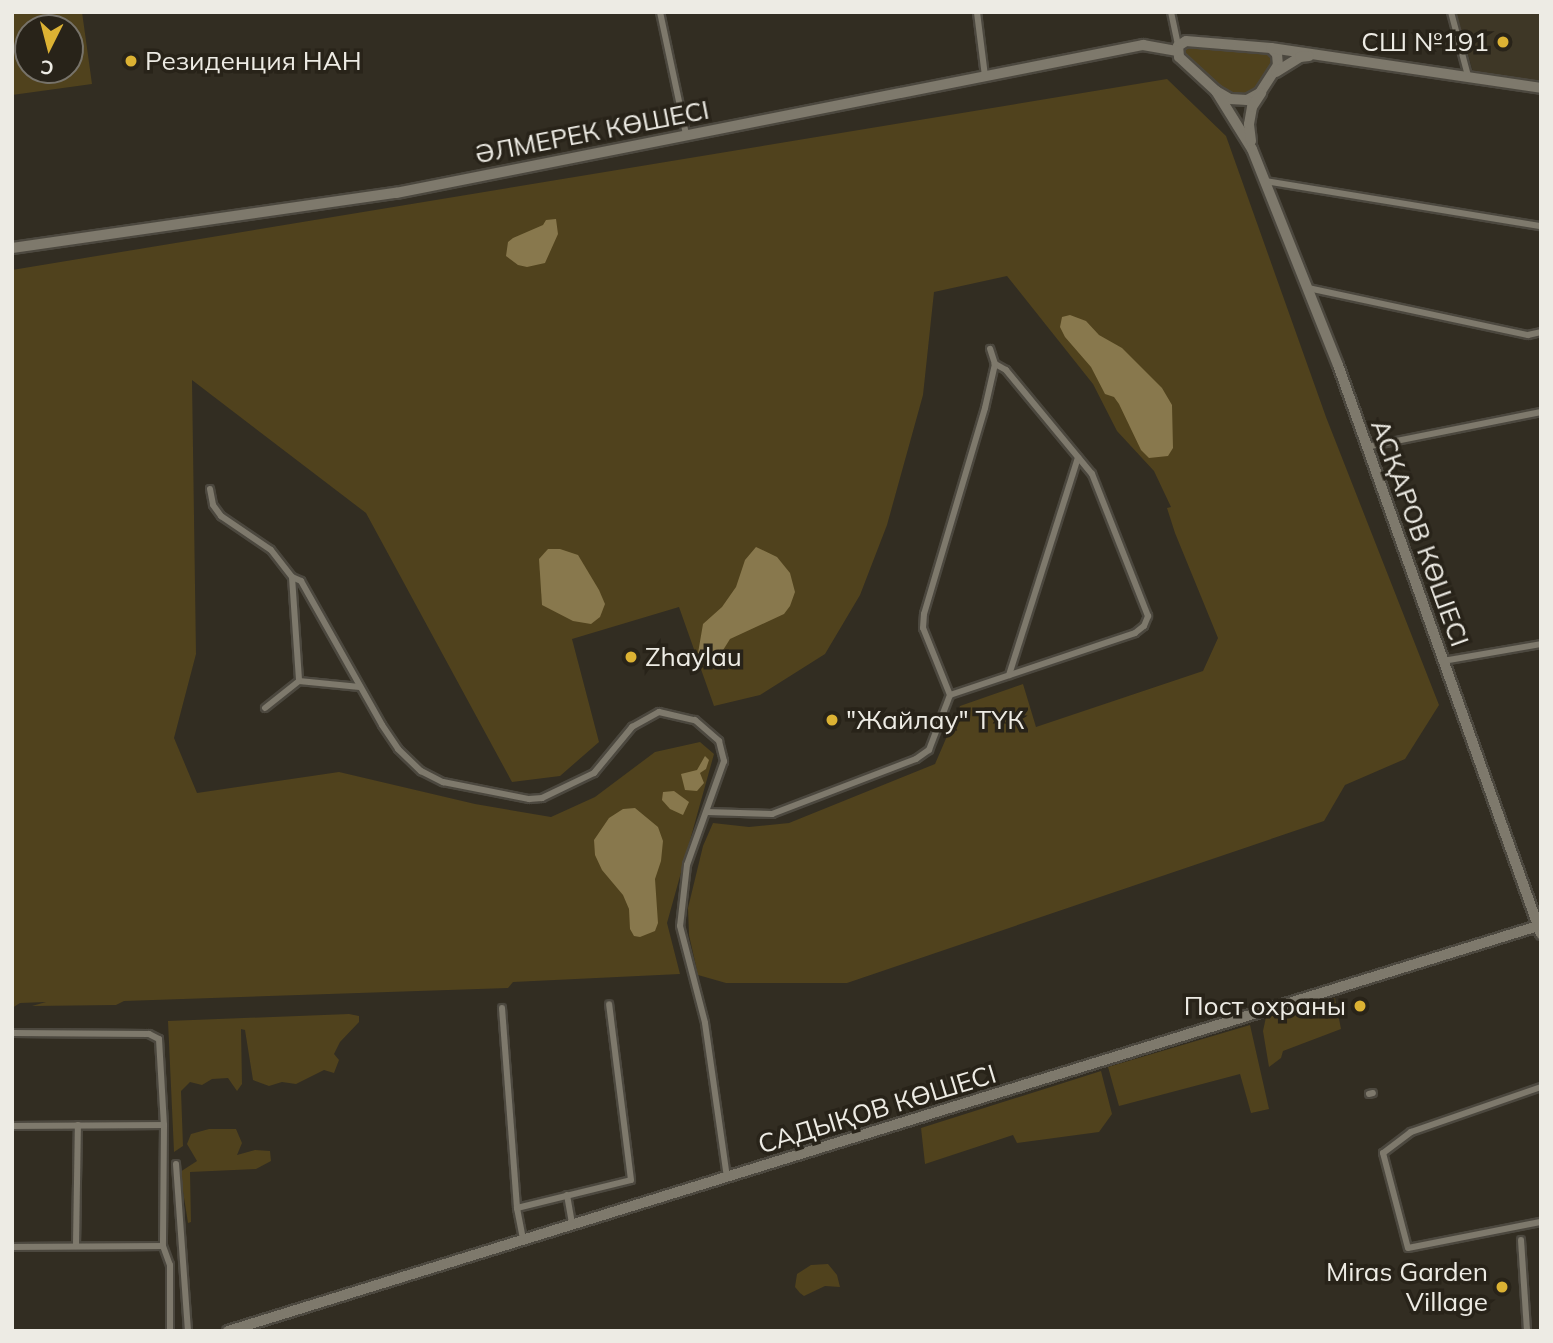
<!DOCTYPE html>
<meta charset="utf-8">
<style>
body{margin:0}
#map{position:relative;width:1553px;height:1343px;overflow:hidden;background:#322d22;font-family:Mulish,sans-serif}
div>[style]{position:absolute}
.built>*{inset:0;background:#3e3726}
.green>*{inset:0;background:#50421d}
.water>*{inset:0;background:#88784d}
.roads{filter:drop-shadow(2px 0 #4c483f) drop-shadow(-2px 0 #4c483f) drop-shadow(0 2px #4c483f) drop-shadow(0 -2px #4c483f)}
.street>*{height:6px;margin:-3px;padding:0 3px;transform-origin:3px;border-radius:3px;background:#7e796c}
.secondary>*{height:10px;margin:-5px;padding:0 5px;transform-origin:5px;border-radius:5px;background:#7e796c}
.dots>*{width:19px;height:19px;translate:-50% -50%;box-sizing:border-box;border:4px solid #282319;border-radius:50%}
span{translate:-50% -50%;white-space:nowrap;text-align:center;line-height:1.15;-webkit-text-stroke:7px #282319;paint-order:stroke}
.poi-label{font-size:26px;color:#edebe4}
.right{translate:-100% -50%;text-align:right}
.left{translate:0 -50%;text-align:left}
.street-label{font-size:26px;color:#edebe4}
.frame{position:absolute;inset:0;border:14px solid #edebe4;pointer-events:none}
.north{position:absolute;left:14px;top:14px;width:70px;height:70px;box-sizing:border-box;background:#282319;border:2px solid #77736a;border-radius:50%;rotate:186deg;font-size:19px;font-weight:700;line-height:28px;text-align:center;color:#edebe4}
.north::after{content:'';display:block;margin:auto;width:24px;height:32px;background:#dcb233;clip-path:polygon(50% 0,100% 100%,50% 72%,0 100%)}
</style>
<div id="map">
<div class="built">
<i style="clip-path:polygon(1456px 12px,1541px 12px,1541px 83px,1473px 72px)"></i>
</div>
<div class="green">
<i style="clip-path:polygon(evenodd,12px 12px,82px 12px,92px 84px,12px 95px,12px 12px,28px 28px,70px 28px,70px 70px,28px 70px,28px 28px)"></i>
<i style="clip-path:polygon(1193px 42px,1268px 53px,1273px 64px,1257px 90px,1245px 96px,1231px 96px,1184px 57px,1187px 45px)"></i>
<i style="clip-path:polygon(1167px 79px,1226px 136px,1326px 417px,1439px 705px,1405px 759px,1345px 785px,1324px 821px,847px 983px,726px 983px,698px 975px,689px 935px,688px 908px,703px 846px,713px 823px,749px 827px,789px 823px,935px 764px,960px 706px,1023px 684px,1036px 727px,1203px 671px,1218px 638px,1175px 533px,1167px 508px,1171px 507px,1154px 471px,1117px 431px,1093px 384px,1007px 276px,934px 292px,923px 395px,887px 525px,860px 595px,825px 654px,760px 695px,714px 706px,679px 607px,572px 639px,599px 742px,560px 776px,512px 782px,366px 513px,192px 380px,196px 654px,174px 738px,197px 793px,339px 772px,475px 804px,551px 817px,595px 797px,655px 752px,700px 742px,714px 754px,667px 923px,680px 974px,513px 982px,508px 988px,124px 1001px,116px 1005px,32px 1006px,46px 1002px,20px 1003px,12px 1008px,12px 270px)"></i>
<i style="clip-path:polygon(1335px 998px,1341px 1029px,1283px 1051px,1281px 1058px,1269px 1067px,1263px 1031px,1266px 1017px)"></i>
<i style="clip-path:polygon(349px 1014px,359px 1016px,359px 1022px,340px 1042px,334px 1054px,339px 1060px,334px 1073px,324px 1070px,296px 1084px,282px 1082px,269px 1086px,253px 1080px,245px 1030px,241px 1029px,242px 1084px,237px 1091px,228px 1078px,212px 1079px,202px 1085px,190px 1082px,181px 1091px,183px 1146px,174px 1152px,168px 1021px)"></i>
<i style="clip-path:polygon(1250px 1025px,1269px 1109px,1251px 1113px,1240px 1074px,1119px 1106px,1108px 1067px)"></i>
<i style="clip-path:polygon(1101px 1071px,1112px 1114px,1099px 1132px,1017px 1143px,1013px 1135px,925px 1164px,921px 1128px)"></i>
<i style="clip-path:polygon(209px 1129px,236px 1129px,242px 1143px,237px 1155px,255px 1150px,270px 1151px,271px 1161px,256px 1169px,190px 1172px,191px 1222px,188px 1223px,180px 1172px,197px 1161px,187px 1144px,191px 1134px)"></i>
<i style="clip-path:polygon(828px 1264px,837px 1275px,840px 1287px,825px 1286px,804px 1296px,800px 1293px,795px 1287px,797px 1274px,811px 1265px)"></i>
</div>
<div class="water">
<i style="clip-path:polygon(556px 219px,558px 234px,545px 263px,527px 267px,518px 265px,506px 256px,508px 242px,513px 238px,543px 225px,546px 220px)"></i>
<i style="clip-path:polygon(1070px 315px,1086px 321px,1099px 335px,1122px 348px,1162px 388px,1172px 405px,1173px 448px,1168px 456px,1149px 458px,1141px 450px,1119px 404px,1114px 397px,1105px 394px,1091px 367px,1065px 337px,1060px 327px,1062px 317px)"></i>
<i style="clip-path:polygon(756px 547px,777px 557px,790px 573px,795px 592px,790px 606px,784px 614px,730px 639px,720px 655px,708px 659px,698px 653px,703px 624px,722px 607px,736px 587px,745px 560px)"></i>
<i style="clip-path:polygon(548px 549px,560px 549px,578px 555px,599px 590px,605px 604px,600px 617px,591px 624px,573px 621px,542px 605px,539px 559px)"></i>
<i style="clip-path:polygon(705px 756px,709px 760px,706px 769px,700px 773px,704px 783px,697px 791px,685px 790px,681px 774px,697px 770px)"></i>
<i style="clip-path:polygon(674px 791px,689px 802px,683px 815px,670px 809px,662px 800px,663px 792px)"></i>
<i style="clip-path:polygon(635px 808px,658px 827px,663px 841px,661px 861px,655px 879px,658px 923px,655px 931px,640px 937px,634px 936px,630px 929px,629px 909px,623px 895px,602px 870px,595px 855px,594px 840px,609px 818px,623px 809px)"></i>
</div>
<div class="roads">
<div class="street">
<i style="left:660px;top:12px;width:125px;rotate:78deg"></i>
<i style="left:977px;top:12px;width:64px;rotate:82.9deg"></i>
<i style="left:1171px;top:12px;width:35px;rotate:78deg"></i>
<i style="left:1451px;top:12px;width:66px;rotate:75.1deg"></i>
<i style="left:1265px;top:181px;width:280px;rotate:9.3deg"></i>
<i style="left:1308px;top:288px;width:225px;rotate:12.1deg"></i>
<i style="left:1528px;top:335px;width:13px;rotate:-13deg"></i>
<i style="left:1366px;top:447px;width:178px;rotate:-11.3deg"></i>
<i style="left:210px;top:489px;width:16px;rotate:79deg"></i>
<i style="left:213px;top:505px;width:14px;rotate:54deg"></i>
<i style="left:221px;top:516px;width:60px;rotate:34.2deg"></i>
<i style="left:271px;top:550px;width:34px;rotate:52deg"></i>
<i style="left:292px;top:577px;width:10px;rotate:24deg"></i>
<i style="left:301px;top:581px;width:165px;rotate:60.6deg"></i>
<i style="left:382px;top:725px;width:29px;rotate:56deg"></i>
<i style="left:398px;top:749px;width:32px;rotate:44deg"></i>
<i style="left:421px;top:771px;width:25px;rotate:27deg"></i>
<i style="left:443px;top:782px;width:88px;rotate:11.2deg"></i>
<i style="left:529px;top:799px;width:13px;rotate:-4deg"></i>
<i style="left:542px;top:798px;width:58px;rotate:-25.7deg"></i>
<i style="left:594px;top:773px;width:60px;rotate:-50.4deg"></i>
<i style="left:632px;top:727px;width:31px;rotate:-29deg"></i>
<i style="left:659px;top:712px;width:37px;rotate:13deg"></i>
<i style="left:695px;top:720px;width:32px;rotate:41deg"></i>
<i style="left:719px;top:741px;width:21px;rotate:76deg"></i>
<i style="left:724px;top:761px;width:110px;rotate:109.6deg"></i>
<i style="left:687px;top:865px;width:61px;rotate:96.5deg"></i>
<i style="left:680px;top:926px;width:100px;rotate:75.5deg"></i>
<i style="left:705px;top:1023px;width:156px;rotate:81.9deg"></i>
<i style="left:292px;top:577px;width:104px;rotate:86.1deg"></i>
<i style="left:299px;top:681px;width:61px;rotate:5.6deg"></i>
<i style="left:1443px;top:661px;width:99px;rotate:-9.8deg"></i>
<i style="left:1009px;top:675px;width:228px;rotate:-72.4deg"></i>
<i style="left:950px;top:695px;width:72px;rotate:-111.9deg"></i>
<i style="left:923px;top:628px;width:14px;rotate:-86deg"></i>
<i style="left:924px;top:614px;width:215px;rotate:-73.5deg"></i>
<i style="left:985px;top:408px;width:45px;rotate:-77.2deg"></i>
<i style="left:265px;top:708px;width:43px;rotate:-38.5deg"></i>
<i style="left:707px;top:812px;width:65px;rotate:1.8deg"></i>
<i style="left:772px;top:814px;width:154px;rotate:-20.9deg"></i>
<i style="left:916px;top:759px;width:16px;rotate:-35deg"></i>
<i style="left:929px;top:750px;width:59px;rotate:-69.1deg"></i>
<i style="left:950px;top:695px;width:195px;rotate:-18.5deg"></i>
<i style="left:1135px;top:633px;width:11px;rotate:-38deg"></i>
<i style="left:1144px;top:626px;width:11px;rotate:-68deg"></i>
<i style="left:1148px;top:616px;width:153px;rotate:-111.5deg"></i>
<i style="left:1092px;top:474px;width:135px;rotate:-129.6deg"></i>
<i style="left:1006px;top:370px;width:13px;rotate:-151deg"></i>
<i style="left:995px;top:364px;width:16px;rotate:-108deg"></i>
<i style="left:502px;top:1008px;width:201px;rotate:85.7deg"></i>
<i style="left:12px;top:1033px;width:137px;rotate:0.4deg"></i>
<i style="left:149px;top:1034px;width:11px;rotate:27deg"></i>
<i style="left:159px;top:1039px;width:86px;rotate:86.7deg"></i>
<i style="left:164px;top:1125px;width:121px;rotate:90.5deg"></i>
<i style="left:163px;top:1246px;width:20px;rotate:70deg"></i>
<i style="left:170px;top:1265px;width:66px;rotate:90deg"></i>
<i style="left:1541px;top:1087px;width:138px;rotate:160.9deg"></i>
<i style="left:1411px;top:1132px;width:35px;rotate:143deg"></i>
<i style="left:1383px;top:1153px;width:98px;rotate:75.3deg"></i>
<i style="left:1408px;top:1248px;width:136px;rotate:-11.1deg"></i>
<i style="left:1369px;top:1094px;width:4px;rotate:-14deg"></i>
<i style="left:12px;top:1126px;width:152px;rotate:-0.4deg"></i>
<i style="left:176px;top:1164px;width:167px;rotate:85.9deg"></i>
<i style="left:567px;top:1195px;width:29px;rotate:80deg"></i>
<i style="left:523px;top:1239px;width:32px;rotate:-101deg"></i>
<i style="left:517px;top:1208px;width:117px;rotate:-13.8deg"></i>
<i style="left:631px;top:1180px;width:177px;rotate:-97.1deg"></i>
<i style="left:1521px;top:1240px;width:91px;rotate:86.2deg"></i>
<i style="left:76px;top:1246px;width:121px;rotate:-89.1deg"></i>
<i style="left:12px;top:1247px;width:151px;rotate:-0.4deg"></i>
</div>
<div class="secondary">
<i style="left:1186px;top:41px;width:85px;rotate:4.7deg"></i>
<i style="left:1271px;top:48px;width:8px;rotate:45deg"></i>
<i style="left:1277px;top:54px;width:11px;rotate:85deg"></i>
<i style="left:1278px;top:65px;width:33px;rotate:123deg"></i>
<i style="left:1260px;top:93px;width:15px;rotate:152deg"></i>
<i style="left:1247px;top:100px;width:17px;rotate:-177deg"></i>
<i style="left:1230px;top:99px;width:16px;rotate:-150deg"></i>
<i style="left:1216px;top:91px;width:50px;rotate:-137.4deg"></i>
<i style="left:1179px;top:57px;width:11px;rotate:-95deg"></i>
<i style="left:1178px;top:46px;width:9px;rotate:-32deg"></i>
<i style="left:1271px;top:48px;width:273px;rotate:8.4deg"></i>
<i style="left:1276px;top:72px;width:28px;rotate:-32deg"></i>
<i style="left:1300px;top:57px;width:9px;rotate:-6deg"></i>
<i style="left:1216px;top:91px;width:68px;rotate:58.2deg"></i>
<i style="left:1252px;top:149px;width:232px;rotate:68.3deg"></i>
<i style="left:1338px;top:365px;width:604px;rotate:70.37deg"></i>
<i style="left:1251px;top:141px;width:17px;rotate:-97deg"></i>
<i style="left:1249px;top:124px;width:17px;rotate:-80deg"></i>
<i style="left:1252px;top:107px;width:17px;rotate:-57deg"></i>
<i style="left:12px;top:248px;width:388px;rotate:-8.2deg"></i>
<i style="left:396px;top:193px;width:762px;rotate:-11.21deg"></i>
<i style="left:1143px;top:45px;width:35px;rotate:10deg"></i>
<i style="left:228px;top:1331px;width:1371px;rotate:-17.18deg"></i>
</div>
</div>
<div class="dots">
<i style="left:1503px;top:42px;background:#dcb233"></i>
<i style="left:131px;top:61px;background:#dcb233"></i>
<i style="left:631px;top:657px;background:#dcb233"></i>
<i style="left:832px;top:720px;background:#dcb233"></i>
<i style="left:1360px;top:1006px;background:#dcb233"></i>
<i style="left:1502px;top:1287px;background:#dcb233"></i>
</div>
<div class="poi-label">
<span class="right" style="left:1489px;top:42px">СШ №191</span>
<span class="left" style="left:145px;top:61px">Резиденция НАН</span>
<span class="left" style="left:645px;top:657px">Zhaylau</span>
<span class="left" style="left:846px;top:720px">"Жайлау" ТҮК</span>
<span class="right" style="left:1346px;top:1006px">Пост охраны</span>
<span class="right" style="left:1488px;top:1287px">Miras Garden<br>Village</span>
</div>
<div class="street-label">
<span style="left:592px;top:132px;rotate:-11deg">ӘЛМЕРЕК КӨШЕСІ</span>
<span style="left:1420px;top:533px;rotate:70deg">АСҚАРОВ КӨШЕСІ</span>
<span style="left:877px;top:1109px;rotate:-17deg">САДЫҚОВ КӨШЕСІ</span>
</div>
<div class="frame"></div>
<div class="north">С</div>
</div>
